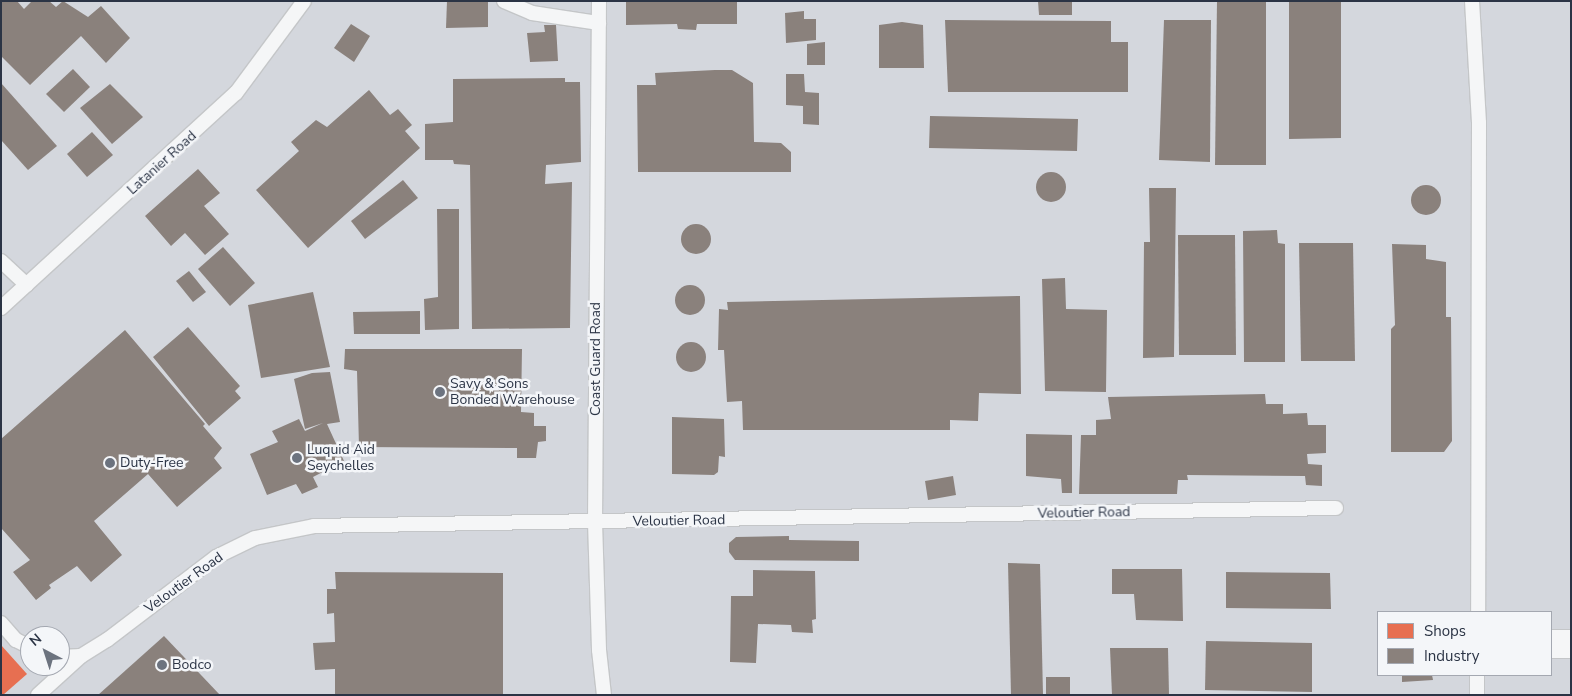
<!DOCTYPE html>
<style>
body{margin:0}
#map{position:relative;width:1572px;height:696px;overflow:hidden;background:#e6e8ea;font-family:"Nunito Sans",sans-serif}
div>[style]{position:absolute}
.built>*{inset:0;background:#d4d7dd}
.shops>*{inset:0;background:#e76f51}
.industry>*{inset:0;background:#8a817c}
.round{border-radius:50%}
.roads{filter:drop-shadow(1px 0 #c4c6c8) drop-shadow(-1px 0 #c4c6c8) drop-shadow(0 1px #c4c6c8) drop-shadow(0 -1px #c4c6c8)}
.service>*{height:14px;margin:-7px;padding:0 7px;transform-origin:7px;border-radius:7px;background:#f5f6f7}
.minor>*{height:28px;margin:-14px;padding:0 14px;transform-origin:14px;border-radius:14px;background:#f5f6f7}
.dots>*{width:14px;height:14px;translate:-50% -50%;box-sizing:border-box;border:2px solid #f4f6f9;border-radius:50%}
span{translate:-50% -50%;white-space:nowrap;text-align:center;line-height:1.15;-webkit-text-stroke:5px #f4f6f9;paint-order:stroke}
.street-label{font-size:14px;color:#2b3445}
.poi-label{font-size:14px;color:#2b3445}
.left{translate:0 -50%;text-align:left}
.frame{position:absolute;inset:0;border:2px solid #2b3445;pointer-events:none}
.legend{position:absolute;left:1377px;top:611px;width:175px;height:65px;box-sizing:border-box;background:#f4f6f9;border:1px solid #a4a8b1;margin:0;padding:6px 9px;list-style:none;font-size:15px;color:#2b3445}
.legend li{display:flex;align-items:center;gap:10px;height:25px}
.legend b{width:25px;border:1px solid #a4a8b1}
.north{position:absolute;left:20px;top:626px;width:50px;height:50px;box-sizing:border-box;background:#f4f6f9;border:1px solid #a4a8b1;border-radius:50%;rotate:320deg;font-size:14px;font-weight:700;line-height:20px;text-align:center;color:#2b3445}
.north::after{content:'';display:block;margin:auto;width:18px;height:22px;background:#6c737f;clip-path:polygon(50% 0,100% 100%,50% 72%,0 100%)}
</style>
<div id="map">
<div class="built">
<i style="clip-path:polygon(evenodd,1px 1px,1571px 1px,1571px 695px,1px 695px,1px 1px,1378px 612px,1551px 612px,1551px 675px,1378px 675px,1378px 612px,1px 1px,30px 636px,60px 636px,60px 666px,30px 666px,30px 636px)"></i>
</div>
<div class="shops">
<i style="clip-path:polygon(1px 645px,27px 674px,3px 695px,1px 695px)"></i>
</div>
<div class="industry">
<i style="clip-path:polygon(1px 1px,17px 1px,24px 9px,32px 1px,49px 1px,56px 7px,63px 1px,88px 17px,101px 6px,130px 38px,106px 63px,81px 36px,30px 85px,1px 56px)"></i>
<i style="clip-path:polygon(447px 1px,488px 1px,488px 27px,446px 28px)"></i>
<i style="clip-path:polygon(626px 1px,737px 1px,737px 24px,697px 24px,696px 30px,678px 29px,677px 24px,626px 25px)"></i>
<i style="clip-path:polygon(1038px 1px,1072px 1px,1072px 15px,1039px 15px)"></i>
<i style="clip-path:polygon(1217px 1px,1266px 1px,1266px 165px,1215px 165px)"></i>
<i style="clip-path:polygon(1289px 1px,1341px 1px,1341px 138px,1289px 139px)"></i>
<i style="clip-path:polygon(804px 11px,804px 19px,816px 19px,816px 40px,786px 43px,785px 13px)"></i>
<i style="clip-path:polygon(945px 20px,1111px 21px,1111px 42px,1128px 42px,1128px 92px,948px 92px)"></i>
<i style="clip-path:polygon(1164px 20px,1211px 20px,1210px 162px,1159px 160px)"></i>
<i style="clip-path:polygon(902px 22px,923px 25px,924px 68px,879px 68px,879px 25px)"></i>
<i style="clip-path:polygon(351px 24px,370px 36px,354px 62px,334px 48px)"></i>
<i style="clip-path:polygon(544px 25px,556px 25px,558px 61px,530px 62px,527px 33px,545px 32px)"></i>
<i style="clip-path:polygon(825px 42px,825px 65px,807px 65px,807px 44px)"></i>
<i style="clip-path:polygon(73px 69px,90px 87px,64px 112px,46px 94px)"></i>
<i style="clip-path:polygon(715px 70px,732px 70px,753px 83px,754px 142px,781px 143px,791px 152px,791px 172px,638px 172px,637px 85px,656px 85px,655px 73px)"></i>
<i style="clip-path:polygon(786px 74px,804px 74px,805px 92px,819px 93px,819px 125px,803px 124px,803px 106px,786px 105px)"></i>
<i style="clip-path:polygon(565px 78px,565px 82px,580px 82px,581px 162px,546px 165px,545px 184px,572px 182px,570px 328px,472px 329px,470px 165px,454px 164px,453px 160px,425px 160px,425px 124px,453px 122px,453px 79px)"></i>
<i style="clip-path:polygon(1px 83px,57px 146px,28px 170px,1px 140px)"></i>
<i style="clip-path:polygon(110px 84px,143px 117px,112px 144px,80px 108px)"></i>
<i style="clip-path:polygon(369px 90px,390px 115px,398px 109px,412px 125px,405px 131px,420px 148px,308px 248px,256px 190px,299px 151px,291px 142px,316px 120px,327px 127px)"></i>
<i style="clip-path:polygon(930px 116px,1078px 119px,1077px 151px,929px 148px)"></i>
<i style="clip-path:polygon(92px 132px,113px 155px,87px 177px,67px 154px)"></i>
<i style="clip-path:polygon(198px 169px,220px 193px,204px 206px,229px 234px,205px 255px,185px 233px,171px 246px,145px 216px)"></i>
<i class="round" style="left:1036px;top:172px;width:30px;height:30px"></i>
<i style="clip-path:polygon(403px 180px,418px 198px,365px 239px,351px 221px)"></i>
<i class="round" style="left:1411px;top:185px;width:30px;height:30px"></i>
<i style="clip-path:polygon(1149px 188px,1176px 188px,1174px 357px,1143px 358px,1144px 242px,1150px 242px)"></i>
<i style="clip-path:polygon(437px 209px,459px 209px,459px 329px,425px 330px,424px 299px,438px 297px)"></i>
<i class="round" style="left:681px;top:224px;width:30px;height:30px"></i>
<i style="clip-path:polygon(1277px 230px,1278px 243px,1285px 244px,1285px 362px,1244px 362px,1243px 231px)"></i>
<i style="clip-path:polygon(1178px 235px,1235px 235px,1236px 355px,1179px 355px)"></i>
<i style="clip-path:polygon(1299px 243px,1353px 243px,1355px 361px,1301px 361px)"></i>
<i style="clip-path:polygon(1392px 244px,1426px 245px,1426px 259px,1446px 262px,1446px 317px,1451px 317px,1452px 441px,1444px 452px,1391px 452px,1391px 329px,1395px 325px)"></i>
<i style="clip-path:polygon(223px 247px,255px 283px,230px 306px,198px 269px)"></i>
<i style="clip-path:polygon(189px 271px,206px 292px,193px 302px,176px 281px)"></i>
<i style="clip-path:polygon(1065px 278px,1066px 309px,1107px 310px,1106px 392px,1045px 391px,1042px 279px)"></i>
<i class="round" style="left:675px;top:285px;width:30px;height:30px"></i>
<i style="clip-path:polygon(313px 292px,330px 367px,261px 378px,248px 305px)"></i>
<i style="clip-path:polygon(1020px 296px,1021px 394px,979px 393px,978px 421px,950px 420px,950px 430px,743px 430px,742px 401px,727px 402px,724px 350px,718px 350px,719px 309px,728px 310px,727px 302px)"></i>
<i style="clip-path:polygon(420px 311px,420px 334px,354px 334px,353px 312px)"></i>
<i style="clip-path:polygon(188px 327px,240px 386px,235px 391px,241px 398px,209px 426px,153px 357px)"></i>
<i style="clip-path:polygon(125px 330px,205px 424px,203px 426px,222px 448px,214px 458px,222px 468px,177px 507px,148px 474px,94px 521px,122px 555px,91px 582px,77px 566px,49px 585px,51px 588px,36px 600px,13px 572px,30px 560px,1px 528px,1px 439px)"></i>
<i class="round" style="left:676px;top:342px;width:30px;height:30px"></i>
<i style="clip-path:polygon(345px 349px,522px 349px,521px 412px,534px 413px,534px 426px,546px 426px,546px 441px,538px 442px,536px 458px,517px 458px,517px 448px,359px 447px,357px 371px,344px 369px)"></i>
<i style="clip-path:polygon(330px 372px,340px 422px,327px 424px,344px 461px,313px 477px,318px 487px,302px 494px,296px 484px,267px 495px,250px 454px,278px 442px,272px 431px,299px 419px,305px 431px,323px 423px,305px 429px,294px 379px,312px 373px)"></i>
<i style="clip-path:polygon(1265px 394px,1266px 404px,1283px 404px,1283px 414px,1307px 413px,1308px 425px,1326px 425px,1326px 453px,1307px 454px,1308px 464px,1322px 465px,1322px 486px,1306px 485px,1305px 476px,1187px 475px,1188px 480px,1178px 480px,1177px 494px,1079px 494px,1081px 435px,1096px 435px,1096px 420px,1111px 419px,1108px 397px)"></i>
<i style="clip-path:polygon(672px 417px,724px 419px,725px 457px,719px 456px,718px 472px,714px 475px,672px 474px)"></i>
<i style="clip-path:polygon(1026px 434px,1072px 435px,1072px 493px,1062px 493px,1061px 479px,1026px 476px)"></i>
<i style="clip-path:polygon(953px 476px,956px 495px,928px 500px,925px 481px)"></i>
<i style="clip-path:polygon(789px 536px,789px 540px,859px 541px,859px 561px,735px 560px,729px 552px,729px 543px,736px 537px)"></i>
<i style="clip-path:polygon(1008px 563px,1040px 564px,1043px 695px,1011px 695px)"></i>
<i style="clip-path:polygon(1112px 569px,1182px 569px,1183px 621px,1136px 620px,1134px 594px,1112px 594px)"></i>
<i style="clip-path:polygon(753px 570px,815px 571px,816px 619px,812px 620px,813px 633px,792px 632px,791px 625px,758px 624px,756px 663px,730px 662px,731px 596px,753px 596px)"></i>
<i style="clip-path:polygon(335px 572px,503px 573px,503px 695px,335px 695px,335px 669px,315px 670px,313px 643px,335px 642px,334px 613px,327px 614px,327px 589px,336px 589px)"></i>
<i style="clip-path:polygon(1226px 572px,1330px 573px,1331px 609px,1226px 608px)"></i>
<i style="clip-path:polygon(164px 636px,220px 695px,98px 695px)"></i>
<i style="clip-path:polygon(1206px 641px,1312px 643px,1312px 692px,1205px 690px)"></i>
<i style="clip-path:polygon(1110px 648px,1168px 648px,1169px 695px,1112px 695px)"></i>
<i style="clip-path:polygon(1402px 675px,1432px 675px,1433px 680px,1402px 682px)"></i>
<i style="clip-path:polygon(1046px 677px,1070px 677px,1070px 695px,1046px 695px)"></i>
</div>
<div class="roads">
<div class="service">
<i style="left:504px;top:1px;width:30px;rotate:23deg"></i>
<i style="left:532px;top:13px;width:68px;rotate:8.5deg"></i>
<i style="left:599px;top:1px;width:521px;rotate:90.44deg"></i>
<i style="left:595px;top:522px;width:128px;rotate:88.2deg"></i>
<i style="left:599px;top:650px;width:45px;rotate:83.7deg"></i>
<i style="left:1472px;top:1px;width:122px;rotate:86.7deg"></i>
<i style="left:1479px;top:123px;width:489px;rotate:90.1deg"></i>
<i style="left:1px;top:261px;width:35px;rotate:43deg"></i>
<i style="left:1px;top:308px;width:319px;rotate:-42.5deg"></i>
<i style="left:236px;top:93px;width:114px;rotate:-53.5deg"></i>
<i style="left:1px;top:623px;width:23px;rotate:49deg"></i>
<i style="left:16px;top:640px;width:16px;rotate:27deg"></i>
<i style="left:60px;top:657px;width:21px;rotate:-3deg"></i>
<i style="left:81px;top:656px;width:31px;rotate:-32deg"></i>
<i style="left:107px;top:640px;width:137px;rotate:-37.3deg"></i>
<i style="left:216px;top:557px;width:43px;rotate:-26deg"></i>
<i style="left:255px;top:538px;width:60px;rotate:-11.5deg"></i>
<i style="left:314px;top:526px;width:1022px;rotate:-1.01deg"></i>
<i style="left:38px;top:695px;width:58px;rotate:-42.2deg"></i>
<i style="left:1477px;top:695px;width:20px;rotate:-90deg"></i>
</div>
<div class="minor">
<i style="left:1551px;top:644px;width:20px"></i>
</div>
</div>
<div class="dots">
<i style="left:440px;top:392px;background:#6c737f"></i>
<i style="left:297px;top:458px;background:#6c737f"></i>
<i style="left:110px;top:463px;background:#6c737f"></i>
<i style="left:162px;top:665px;background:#6c737f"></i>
</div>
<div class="street-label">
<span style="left:162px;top:163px;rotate:-42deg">Latanier Road</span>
<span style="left:596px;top:359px;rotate:-90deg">Coast Guard Road</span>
<span style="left:1084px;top:513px;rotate:-1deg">Veloutier Road</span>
<span style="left:679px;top:521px;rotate:-1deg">Veloutier Road</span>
<span style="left:184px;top:583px;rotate:-36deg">Veloutier Road</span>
</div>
<div class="poi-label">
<span class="left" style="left:450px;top:392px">Savy &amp; Sons<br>Bonded Warehouse</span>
<span class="left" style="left:307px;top:458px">Luquid Aid<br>Seychelles</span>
<span class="left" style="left:120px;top:463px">Duty-Free</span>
<span class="left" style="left:172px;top:665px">Bodco</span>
</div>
<div class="frame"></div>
<ul class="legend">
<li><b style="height:14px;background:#e76f51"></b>Shops</li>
<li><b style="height:14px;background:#8a817c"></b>Industry</li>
</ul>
<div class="north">N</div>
</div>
